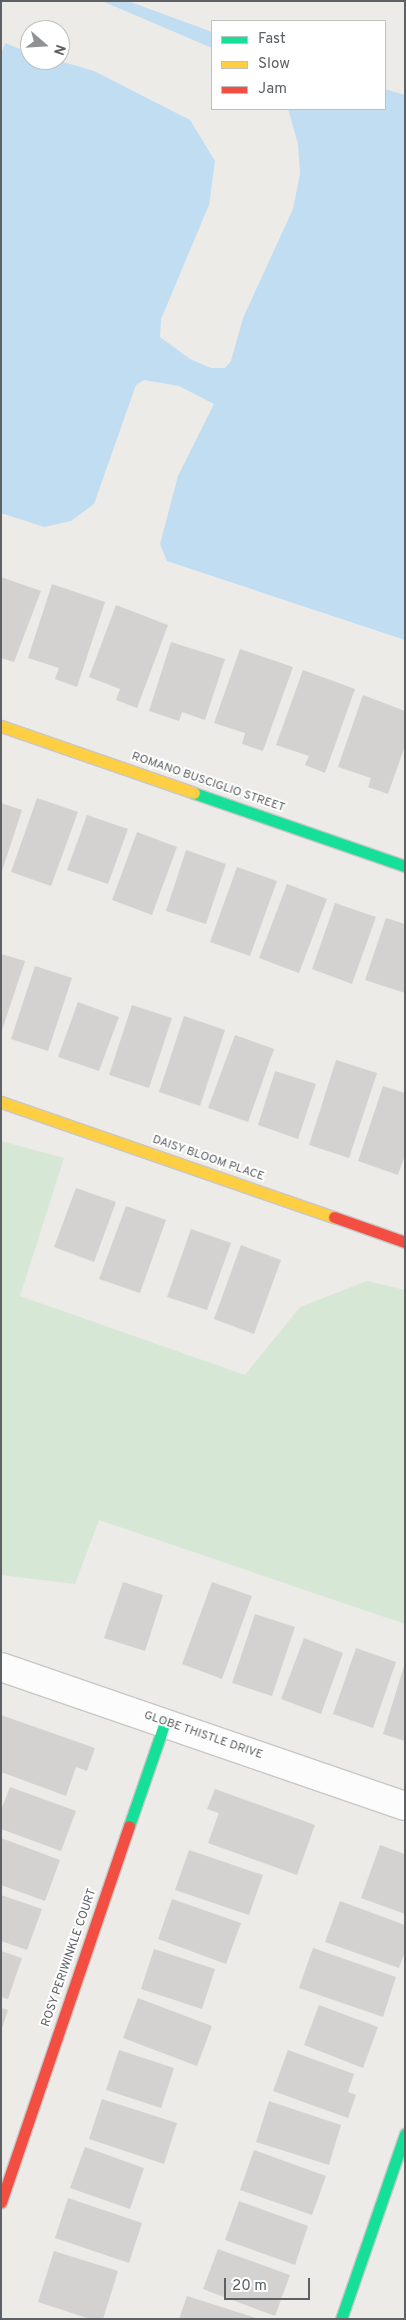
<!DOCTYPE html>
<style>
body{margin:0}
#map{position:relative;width:406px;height:2320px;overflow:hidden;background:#ecebe8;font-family:Overpass,sans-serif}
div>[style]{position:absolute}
.green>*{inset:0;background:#d7e7d5}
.water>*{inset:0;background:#c0ddf2}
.building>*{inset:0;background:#d3d2d0}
.roads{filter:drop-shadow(1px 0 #c7c7c7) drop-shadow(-1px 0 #c7c7c7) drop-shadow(0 1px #c7c7c7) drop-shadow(0 -1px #c7c7c7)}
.street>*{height:28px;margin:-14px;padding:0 14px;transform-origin:14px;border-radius:14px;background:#fcfcfc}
.fast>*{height:11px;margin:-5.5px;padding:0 5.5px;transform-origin:5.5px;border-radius:5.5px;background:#16e098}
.slow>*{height:11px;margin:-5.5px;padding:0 5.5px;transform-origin:5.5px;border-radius:5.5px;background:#ffcf43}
.jam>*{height:11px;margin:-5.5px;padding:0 5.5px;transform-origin:5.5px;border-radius:5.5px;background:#f24e42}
span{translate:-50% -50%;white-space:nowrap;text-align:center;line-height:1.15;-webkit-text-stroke:4px #fff;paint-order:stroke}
.street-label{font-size:12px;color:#5d6164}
.frame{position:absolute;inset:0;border:2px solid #5d6164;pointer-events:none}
.legend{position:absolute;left:211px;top:20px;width:175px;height:90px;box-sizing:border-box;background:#fff;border:1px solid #bec0c1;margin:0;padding:6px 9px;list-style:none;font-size:15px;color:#5d6164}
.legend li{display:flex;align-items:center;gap:10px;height:25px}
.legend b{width:25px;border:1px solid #bec0c1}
.north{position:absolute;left:20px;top:20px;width:50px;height:50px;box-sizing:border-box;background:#fff;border:1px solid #bec0c1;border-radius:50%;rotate:109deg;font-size:14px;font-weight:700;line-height:20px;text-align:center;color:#5d6164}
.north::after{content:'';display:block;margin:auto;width:18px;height:22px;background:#8f9192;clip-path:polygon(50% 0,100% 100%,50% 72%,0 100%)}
.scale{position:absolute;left:224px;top:2278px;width:86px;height:22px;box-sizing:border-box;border:2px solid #5d6164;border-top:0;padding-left:6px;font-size:15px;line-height:18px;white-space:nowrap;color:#5d6164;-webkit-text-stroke:4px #fff;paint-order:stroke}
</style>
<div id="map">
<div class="green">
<i style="clip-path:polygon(1px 1141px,64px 1158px,20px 1296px,245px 1375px,300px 1307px,367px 1281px,405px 1290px,405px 1624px,99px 1520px,75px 1584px,1px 1575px)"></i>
</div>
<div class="water">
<i style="clip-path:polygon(102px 1px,128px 1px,212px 32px,212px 48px)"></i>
<i style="clip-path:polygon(5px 43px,30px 53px,30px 60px,56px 60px,94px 71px,190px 120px,215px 161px,209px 205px,161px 319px,160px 337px,190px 359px,211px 368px,225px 368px,231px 361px,243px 318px,293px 209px,300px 174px,298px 144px,288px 109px,385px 109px,385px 89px,405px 95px,405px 640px,167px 561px,160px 544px,178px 476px,214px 404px,179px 386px,144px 380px,136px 385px,94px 504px,71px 521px,44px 527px,1px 513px,1px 55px)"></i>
</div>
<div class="building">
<i style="clip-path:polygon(1px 577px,41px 591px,14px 662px,1px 658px)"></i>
<i style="clip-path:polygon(52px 584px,105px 602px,77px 687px,55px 679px,59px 668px,28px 658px)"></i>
<i style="clip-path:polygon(116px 605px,168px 625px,137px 708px,116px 700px,120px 689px,89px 677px)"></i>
<i style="clip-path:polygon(171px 642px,225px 659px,205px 720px,182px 712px,179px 721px,149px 711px)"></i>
<i style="clip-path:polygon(240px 649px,293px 667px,263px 751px,242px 744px,245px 733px,214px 723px)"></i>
<i style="clip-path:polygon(303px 670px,355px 689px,325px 773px,305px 765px,309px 756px,276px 745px)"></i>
<i style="clip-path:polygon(363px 695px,405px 711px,405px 746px,388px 794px,368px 787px,371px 778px,338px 767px)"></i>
<i style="clip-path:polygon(37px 798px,78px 812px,51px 886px,11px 872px)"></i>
<i style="clip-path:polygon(1px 803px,22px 810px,2px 871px,1px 871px)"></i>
<i style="clip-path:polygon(87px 815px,128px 829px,108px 884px,67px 870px)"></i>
<i style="clip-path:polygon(137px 832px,177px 847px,152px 915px,112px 900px)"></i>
<i style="clip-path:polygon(186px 850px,226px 864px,206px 924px,166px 911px)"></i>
<i style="clip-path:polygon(237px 867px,277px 881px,250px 956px,210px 942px)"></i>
<i style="clip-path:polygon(287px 884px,327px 899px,299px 973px,259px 958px)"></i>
<i style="clip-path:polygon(335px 903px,376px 917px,352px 984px,312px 969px)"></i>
<i style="clip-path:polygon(386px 918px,405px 924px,405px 993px,365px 980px)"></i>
<i style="clip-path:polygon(1px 954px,25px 961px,2px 1030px,1px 1030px)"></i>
<i style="clip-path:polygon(35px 966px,72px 978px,48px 1051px,11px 1039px)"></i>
<i style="clip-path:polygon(78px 1002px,119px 1017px,99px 1071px,58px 1057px)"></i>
<i style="clip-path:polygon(132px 1005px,172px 1018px,149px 1088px,109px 1075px)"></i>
<i style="clip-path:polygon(184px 1016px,225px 1030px,200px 1106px,159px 1092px)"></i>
<i style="clip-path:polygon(235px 1035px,274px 1049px,248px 1122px,208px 1108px)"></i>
<i style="clip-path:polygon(336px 1060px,377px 1073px,349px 1158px,309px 1145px)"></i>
<i style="clip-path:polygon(275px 1071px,316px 1084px,298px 1139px,258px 1125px)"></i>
<i style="clip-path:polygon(383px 1086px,405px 1093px,405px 1155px,398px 1175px,358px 1161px)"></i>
<i style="clip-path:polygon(76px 1188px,116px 1202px,94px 1262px,54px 1247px)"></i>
<i style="clip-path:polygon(126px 1206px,166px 1220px,140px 1293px,99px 1279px)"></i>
<i style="clip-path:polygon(191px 1229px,231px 1243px,207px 1310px,167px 1297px)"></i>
<i style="clip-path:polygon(241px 1245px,281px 1260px,254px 1334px,214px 1319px)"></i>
<i style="clip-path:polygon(123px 1582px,163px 1595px,145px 1651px,104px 1638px)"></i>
<i style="clip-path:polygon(212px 1582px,252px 1596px,222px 1679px,182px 1664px)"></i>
<i style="clip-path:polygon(255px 1614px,295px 1627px,272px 1696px,232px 1683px)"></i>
<i style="clip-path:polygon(304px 1638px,343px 1653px,321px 1714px,281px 1699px)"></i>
<i style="clip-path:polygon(356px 1648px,396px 1662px,373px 1728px,333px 1714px)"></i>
<i style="clip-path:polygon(404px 1666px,405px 1666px,405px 1741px,383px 1734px)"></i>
<i style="clip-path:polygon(1px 1715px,95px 1748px,87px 1771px,76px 1767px,66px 1796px,1px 1772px)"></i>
<i style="clip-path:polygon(10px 1787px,76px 1811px,61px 1851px,1px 1829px,1px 1810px)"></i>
<i style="clip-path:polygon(215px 1789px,315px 1825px,297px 1875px,208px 1843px,219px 1813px,207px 1809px)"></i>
<i style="clip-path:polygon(1px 1838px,60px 1860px,45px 1901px,1px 1885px)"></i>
<i style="clip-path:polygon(380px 1845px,405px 1854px,405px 1914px,361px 1898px)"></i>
<i style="clip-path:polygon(189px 1850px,263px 1875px,249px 1915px,175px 1890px)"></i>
<i style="clip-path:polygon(1px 1895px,42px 1909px,27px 1950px,1px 1941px)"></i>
<i style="clip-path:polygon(172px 1899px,241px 1923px,226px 1964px,158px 1939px)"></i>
<i style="clip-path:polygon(340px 1901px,405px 1925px,405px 1952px,399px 1968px,325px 1942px)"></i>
<i style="clip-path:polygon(313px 1948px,396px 1977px,383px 2017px,299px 1988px)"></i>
<i style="clip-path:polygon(154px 1949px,215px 1969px,202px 2009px,141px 1989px)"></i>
<i style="clip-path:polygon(1px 1951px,22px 1958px,8px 1999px,1px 1997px)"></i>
<i style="clip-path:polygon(138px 1998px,212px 2026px,197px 2066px,123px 2038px)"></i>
<i style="clip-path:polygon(319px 2005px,378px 2027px,363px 2068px,304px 2045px)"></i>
<i style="clip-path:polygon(1px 2008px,8px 2010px,2px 2028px,1px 2028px)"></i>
<i style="clip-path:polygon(119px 2050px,174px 2068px,161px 2108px,106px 2090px)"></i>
<i style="clip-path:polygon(288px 2050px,354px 2074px,348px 2092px,356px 2095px,348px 2118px,273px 2091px)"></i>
<i style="clip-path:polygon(102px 2099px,177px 2123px,164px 2164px,89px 2139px)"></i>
<i style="clip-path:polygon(269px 2101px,341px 2125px,329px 2165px,256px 2142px)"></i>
<i style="clip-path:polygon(85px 2147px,144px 2168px,130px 2209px,70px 2188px)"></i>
<i style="clip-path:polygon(254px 2150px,326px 2176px,312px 2215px,240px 2190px)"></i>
<i style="clip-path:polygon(68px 2198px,142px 2223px,129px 2263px,55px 2238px)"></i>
<i style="clip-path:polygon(239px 2201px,308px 2226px,295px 2265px,225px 2240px)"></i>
<i style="clip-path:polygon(218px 2249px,290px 2275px,275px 2316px,203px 2289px)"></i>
<i style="clip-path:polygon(54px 2251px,118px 2271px,103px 2319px,90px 2319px,38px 2302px)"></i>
<i style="clip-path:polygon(187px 2296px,256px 2318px,256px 2319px,179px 2319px)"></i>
</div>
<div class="roads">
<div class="street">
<i style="left:1px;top:1667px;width:427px;rotate:19deg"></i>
</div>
<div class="fast">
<i style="left:194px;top:793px;width:223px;rotate:19.1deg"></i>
<i style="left:129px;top:1826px;width:110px;rotate:-70.9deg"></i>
<i style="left:341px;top:2319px;width:196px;rotate:-70.9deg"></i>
</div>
<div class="slow">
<i style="left:1px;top:726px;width:204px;rotate:19.1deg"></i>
<i style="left:1px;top:1102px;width:352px;rotate:19.1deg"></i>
</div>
<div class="jam">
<i style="left:334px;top:1217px;width:75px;rotate:19.4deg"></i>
<i style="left:1px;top:2202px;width:397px;rotate:-71.2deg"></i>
</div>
</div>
<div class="street-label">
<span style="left:208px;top:783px;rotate:19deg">ROMANO BUSCIGLIO STREET</span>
<span style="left:208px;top:1159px;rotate:19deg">DAISY BLOOM PLACE</span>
<span style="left:203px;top:1736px;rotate:19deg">GLOBE THISTLE DRIVE</span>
<span style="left:70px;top:1958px;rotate:-71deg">ROSY PERIWINKLE COURT</span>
</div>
<div class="frame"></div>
<ul class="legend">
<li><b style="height:6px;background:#16e098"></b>Fast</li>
<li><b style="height:6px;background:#ffcf43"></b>Slow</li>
<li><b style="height:6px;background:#f24e42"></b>Jam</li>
</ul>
<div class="north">N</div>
<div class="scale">20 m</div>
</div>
